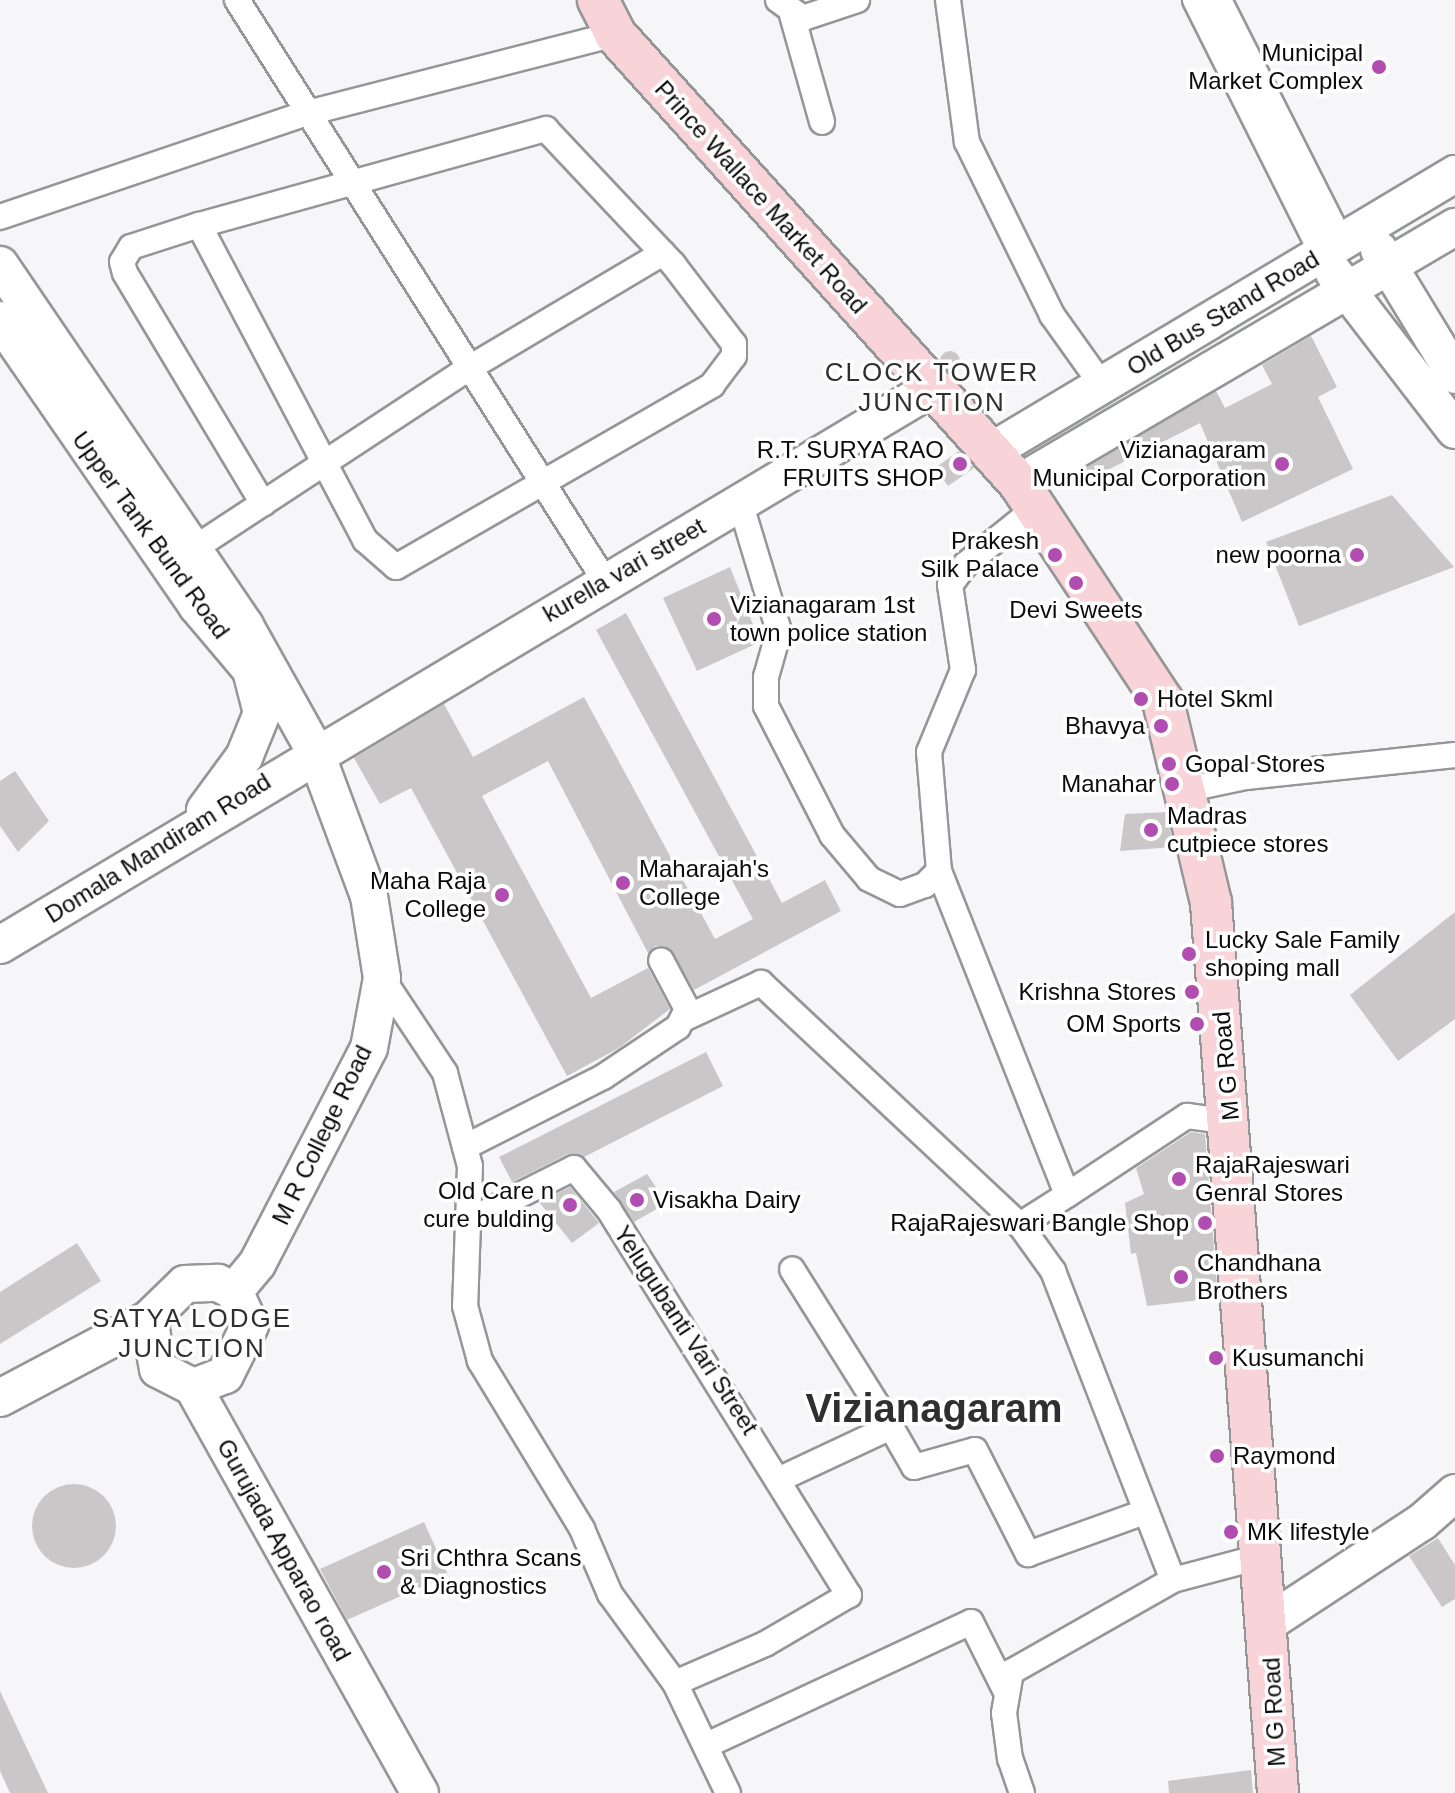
<!DOCTYPE html>
<style>
body{margin:0}
#map{position:relative;width:1455px;height:1793px;overflow:hidden;background:#f6f6f8;font-family:Arial,sans-serif}
div>[style]{position:absolute}
.building>*{inset:0;background:#c9c7c8}
.round{border-radius:50%}
.roads{filter:drop-shadow(2px 0 #959697) drop-shadow(-2px 0 #959697) drop-shadow(0 2px #959697) drop-shadow(0 -2px #959697)}
.street>*{height:24px;margin:-12px;padding:0 12px;transform-origin:12px;border-radius:12px;background:#fff}
.secondary>*{height:36px;margin:-18px;padding:0 18px;transform-origin:18px;border-radius:18px;background:#fff}
.primary>*{height:40px;margin:-20px;padding:0 20px;transform-origin:20px;border-radius:20px;background:#f8d4d9}
.dots>*{width:22px;height:22px;translate:-50% -50%;box-sizing:border-box;border:4px solid #fff;border-radius:50%}
span{translate:-50% -50%;white-space:nowrap;text-align:center;line-height:1.15;-webkit-text-stroke:7px #fff;paint-order:stroke}
.poi-label{font-size:24px;color:#0b0b0c}
.right{translate:-100% -50%;text-align:right}
.left{translate:0 -50%;text-align:left}
.street-label{font-size:24px;color:#0b0b0c}
.neighbourhood-label{font-size:26px;color:#2f2f30;letter-spacing:2px}
.town-label{font-size:40px;color:#2f2f30;font-weight:700}
</style>
<div id="map">
<div class="building">
<i style="clip-path:polygon(1311px 336px,1337px 387px,1318px 397px,1353px 469px,1242px 522px,1200px 423px,1088px 480px,1082px 470px,1216px 391px,1225px 408px,1272px 384px,1262px 365px)"></i>
<i class="round" style="left:940px;top:351px;width:20px;height:20px"></i>
<i style="clip-path:polygon(959px 451px,974px 468px,948px 486px,935px 468px)"></i>
<i style="clip-path:polygon(1392px 495px,1454px 567px,1299px 626px,1266px 542px)"></i>
<i style="clip-path:polygon(730px 567px,760px 642px,697px 671px,663px 598px)"></i>
<i style="clip-path:polygon(626px 613px,782px 903px,825px 880px,841px 911px,694px 990px,670px 948px,655px 946px,648px 953px,548px 761px,482px 796px,591px 998px,648px 968px,670px 1009px,619px 1048px,567px 1076px,411px 788px,380px 804px,354px 758px,444px 704px,473px 757px,584px 697px,715px 939px,753px 919px,596px 630px)"></i>
<i style="clip-path:polygon(15px 771px,49px 821px,18px 852px,0 826px,0 781px)"></i>
<i style="clip-path:polygon(1166px 812px,1174px 847px,1120px 851px,1125px 814px)"></i>
<i style="clip-path:polygon(1455px 912px,1455px 1019px,1398px 1061px,1350px 995px)"></i>
<i style="clip-path:polygon(706px 1052px,723px 1086px,584px 1157px,568px 1154px,512px 1182px,499px 1157px)"></i>
<i style="clip-path:polygon(1191px 1132px,1205px 1134px,1218px 1298px,1147px 1306px,1136px 1253px,1131px 1254px,1125px 1203px,1144px 1194px,1136px 1168px)"></i>
<i style="clip-path:polygon(647px 1174px,667px 1203px,634px 1222px,614px 1192px)"></i>
<i style="clip-path:polygon(570px 1187px,599px 1223px,572px 1243px,539px 1202px)"></i>
<i style="clip-path:polygon(77px 1243px,101px 1281px,0 1344px,0 1292px)"></i>
<i class="round" style="left:32px;top:1484px;width:84px;height:84px"></i>
<i style="clip-path:polygon(424px 1522px,448px 1575px,347px 1620px,320px 1569px)"></i>
<i style="clip-path:polygon(1438px 1538px,1455px 1565px,1455px 1599px,1442px 1607px,1409px 1556px)"></i>
<i style="clip-path:polygon(0 1691px,48px 1793px,10px 1793px,0 1771px)"></i>
<i style="clip-path:polygon(1251px 1770px,1253px 1793px,1169px 1793px,1168px 1781px)"></i>
</div>
<div class="roads">
<div class="street">
<i style="left:237px;top:0;width:688px;rotate:57.65deg"></i>
<i style="left:778px;top:0;width:31px;rotate:36deg"></i>
<i style="left:803px;top:18px;width:57px;rotate:-18.4deg"></i>
<i style="left:948px;top:0;width:143px;rotate:82.4deg"></i>
<i style="left:967px;top:142px;width:193px;rotate:63.8deg"></i>
<i style="left:1052px;top:315px;width:86px;rotate:54.5deg"></i>
<i style="left:1195px;top:0;width:284px;rotate:63.4deg"></i>
<i style="left:1219px;top:0;width:272px;rotate:63.2deg"></i>
<i style="left:792px;top:15px;width:111px;rotate:74.3deg"></i>
<i style="left:0;top:217px;width:325px;rotate:-18.7deg"></i>
<i style="left:308px;top:113px;width:317px;rotate:-14.4deg"></i>
<i style="left:199px;top:225px;width:356px;rotate:62.2deg"></i>
<i style="left:365px;top:540px;width:41px;rotate:41.1deg"></i>
<i style="left:396px;top:567px;width:365px;rotate:-29.9deg"></i>
<i style="left:712px;top:385px;width:36px;rotate:-53deg"></i>
<i style="left:734px;top:356px;width:12px;rotate:-90deg"></i>
<i style="left:734px;top:344px;width:101px;rotate:-127.3deg"></i>
<i style="left:673px;top:264px;width:185px;rotate:-133.3deg"></i>
<i style="left:546px;top:129px;width:360px;rotate:164.5deg"></i>
<i style="left:199px;top:225px;width:71px;rotate:162.1deg"></i>
<i style="left:131px;top:247px;width:17px;rotate:121deg"></i>
<i style="left:122px;top:262px;width:11px;rotate:75deg"></i>
<i style="left:125px;top:273px;width:269px;rotate:59.1deg"></i>
<i style="left:740px;top:502px;width:135px;rotate:73.2deg"></i>
<i style="left:779px;top:631px;width:48px;rotate:105.8deg"></i>
<i style="left:766px;top:677px;width:29px;rotate:90deg"></i>
<i style="left:766px;top:706px;width:145px;rotate:62.9deg"></i>
<i style="left:832px;top:835px;width:57px;rotate:49.9deg"></i>
<i style="left:869px;top:879px;width:34px;rotate:26deg"></i>
<i style="left:900px;top:894px;width:27px;rotate:-20deg"></i>
<i style="left:925px;top:885px;width:20px;rotate:-45deg"></i>
<i style="left:939px;top:871px;width:119px;rotate:-94.8deg"></i>
<i style="left:929px;top:752px;width:89px;rotate:-67.5deg"></i>
<i style="left:963px;top:670px;width:86px;rotate:-98.7deg"></i>
<i style="left:950px;top:585px;width:26px;rotate:-53deg"></i>
<i style="left:966px;top:564px;width:90px;rotate:-38.7deg"></i>
<i style="left:192px;top:550px;width:334px;rotate:-33.3deg"></i>
<i style="left:471px;top:367px;width:223px;rotate:-30.7deg"></i>
<i style="left:1184px;top:790px;width:63px;rotate:-11.8deg"></i>
<i style="left:1246px;top:777px;width:210px;rotate:-6deg"></i>
<i style="left:939px;top:871px;width:348px;rotate:68.4deg"></i>
<i style="left:1067px;top:1195px;width:56px;rotate:147.4deg"></i>
<i style="left:382px;top:978px;width:114px;rotate:56.4deg"></i>
<i style="left:445px;top:1073px;width:96px;rotate:75deg"></i>
<i style="left:470px;top:1166px;width:140px;rotate:92deg"></i>
<i style="left:465px;top:1306px;width:57px;rotate:74.7deg"></i>
<i style="left:480px;top:1361px;width:197px;rotate:58.7deg"></i>
<i style="left:582px;top:1529px;width:71px;rotate:66.7deg"></i>
<i style="left:610px;top:1594px;width:110px;rotate:53.9deg"></i>
<i style="left:675px;top:1683px;width:122px;rotate:64.3deg"></i>
<i style="left:683px;top:1019px;width:86px;rotate:-24.8deg"></i>
<i style="left:761px;top:983px;width:354px;rotate:43.1deg"></i>
<i style="left:1020px;top:1225px;width:57px;rotate:54.3deg"></i>
<i style="left:1053px;top:1271px;width:331px;rotate:68.8deg"></i>
<i style="left:465px;top:1147px;width:155px;rotate:-26.9deg"></i>
<i style="left:603px;top:1077px;width:90px;rotate:-33.7deg"></i>
<i style="left:678px;top:1027px;width:20px;rotate:-63deg"></i>
<i style="left:687px;top:1009px;width:55px;rotate:-118deg"></i>
<i style="left:1067px;top:1195px;width:144px;rotate:-33.4deg"></i>
<i style="left:1187px;top:1116px;width:44px;rotate:7.8deg"></i>
<i style="left:472px;top:1219px;width:114px;rotate:-26.6deg"></i>
<i style="left:574px;top:1168px;width:55px;rotate:50.2deg"></i>
<i style="left:609px;top:1210px;width:454px;rotate:58.1deg"></i>
<i style="left:849px;top:1595px;width:97px;rotate:149.7deg"></i>
<i style="left:765px;top:1644px;width:98px;rotate:156.6deg"></i>
<i style="left:891px;top:1427px;width:46px;rotate:60.1deg"></i>
<i style="left:914px;top:1467px;width:63px;rotate:-15.6deg"></i>
<i style="left:975px;top:1450px;width:117px;rotate:63deg"></i>
<i style="left:1028px;top:1554px;width:121px;rotate:-19.8deg"></i>
<i style="left:782px;top:1478px;width:120px;rotate:-25.1deg"></i>
<i style="left:891px;top:1427px;width:186px;rotate:-122.1deg"></i>
<i style="left:707px;top:1745px;width:291px;rotate:-25deg"></i>
<i style="left:971px;top:1622px;width:74px;rotate:63.4deg"></i>
<i style="left:1022px;top:1793px;width:36px;rotate:-109deg"></i>
<i style="left:1010px;top:1759px;width:46px;rotate:-97.4deg"></i>
<i style="left:1004px;top:1713px;width:42px;rotate:-80.3deg"></i>
<i style="left:1011px;top:1672px;width:186px;rotate:-29.6deg"></i>
<i style="left:1173px;top:1580px;width:93px;rotate:-14.9deg"></i>
</div>
<div class="secondary">
<i style="left:1379px;top:250px;width:146px;rotate:58.7deg"></i>
<i style="left:0;top:265px;width:436px;rotate:55.8deg"></i>
<i style="left:245px;top:626px;width:143px;rotate:60.8deg"></i>
<i style="left:315px;top:751px;width:155px;rotate:69.6deg"></i>
<i style="left:369px;top:896px;width:83px;rotate:81deg"></i>
<i style="left:382px;top:978px;width:71px;rotate:100.5deg"></i>
<i style="left:369px;top:1048px;width:243px;rotate:117.4deg"></i>
<i style="left:257px;top:1264px;width:35px;rotate:130deg"></i>
<i style="left:1334px;top:273px;width:198px;rotate:52.4deg"></i>
<i style="left:0;top:320px;width:347px;rotate:55.4deg"></i>
<i style="left:197px;top:606px;width:84px;rotate:49.8deg"></i>
<i style="left:251px;top:670px;width:44px;rotate:75.7deg"></i>
<i style="left:262px;top:713px;width:48px;rotate:112.2deg"></i>
<i style="left:244px;top:757px;width:66px;rotate:126.3deg"></i>
<i style="left:990px;top:452px;width:542px;rotate:-30.87deg"></i>
<i style="left:1019px;top:483px;width:506px;rotate:-30.42deg"></i>
<i style="left:0;top:945px;width:1086px;rotate:-30.86deg"></i>
<i style="left:193px;top:1387px;width:465px;rotate:60.8deg"></i>
<i style="left:0;top:1398px;width:169px;rotate:-27.9deg"></i>
<i style="left:149px;top:1319px;width:50px;rotate:-44.2deg"></i>
<i style="left:185px;top:1284px;width:33px;rotate:-2deg"></i>
<i style="left:218px;top:1283px;width:18px;rotate:27deg"></i>
<i style="left:234px;top:1291px;width:38px;rotate:65deg"></i>
<i style="left:250px;top:1325px;width:56px;rotate:116.6deg"></i>
<i style="left:225px;top:1375px;width:34px;rotate:159deg"></i>
<i style="left:193px;top:1387px;width:39px;rotate:-153deg"></i>
<i style="left:158px;top:1369px;width:51px;rotate:-100.2deg"></i>
<i style="left:1268px;top:1623px;width:184px;rotate:-33.3deg"></i>
<i style="left:1422px;top:1522px;width:44px;rotate:-41.3deg"></i>
</div>
<div class="primary">
<i style="left:598px;top:0;width:38px;rotate:63deg"></i>
<i style="left:615px;top:34px;width:604px;rotate:48.02deg"></i>
<i style="left:1019px;top:483px;width:261px;rotate:56.6deg"></i>
<i style="left:1163px;top:701px;width:208px;rotate:76.6deg"></i>
<i style="left:1211px;top:903px;width:893px;rotate:85.69deg"></i>
</div>
</div>
<div class="dots">
<i style="left:1379px;top:67px;background:#b14cb0"></i>
<i style="left:960px;top:464px;background:#b14cb0"></i>
<i style="left:1282px;top:464px;background:#b14cb0"></i>
<i style="left:1055px;top:555px;background:#b14cb0"></i>
<i style="left:1357px;top:555px;background:#b14cb0"></i>
<i style="left:1076px;top:583px;background:#b14cb0"></i>
<i style="left:714px;top:619px;background:#b14cb0"></i>
<i style="left:1141px;top:699px;background:#b14cb0"></i>
<i style="left:1161px;top:726px;background:#b14cb0"></i>
<i style="left:1169px;top:764px;background:#b14cb0"></i>
<i style="left:1172px;top:784px;background:#b14cb0"></i>
<i style="left:1151px;top:830px;background:#b14cb0"></i>
<i style="left:623px;top:883px;background:#b14cb0"></i>
<i style="left:502px;top:895px;background:#b14cb0"></i>
<i style="left:1189px;top:954px;background:#b14cb0"></i>
<i style="left:1192px;top:992px;background:#b14cb0"></i>
<i style="left:1197px;top:1024px;background:#b14cb0"></i>
<i style="left:1179px;top:1179px;background:#b14cb0"></i>
<i style="left:637px;top:1200px;background:#b14cb0"></i>
<i style="left:570px;top:1205px;background:#b14cb0"></i>
<i style="left:1205px;top:1223px;background:#b14cb0"></i>
<i style="left:1181px;top:1277px;background:#b14cb0"></i>
<i style="left:1216px;top:1358px;background:#b14cb0"></i>
<i style="left:1217px;top:1456px;background:#b14cb0"></i>
<i style="left:1231px;top:1532px;background:#b14cb0"></i>
<i style="left:384px;top:1572px;background:#b14cb0"></i>
</div>
<div class="poi-label">
<span class="right" style="left:1363px;top:67px">Municipal<br>Market Complex</span>
<span class="right" style="left:944px;top:464px">R.T. SURYA RAO<br>FRUITS SHOP</span>
<span class="right" style="left:1266px;top:464px">Vizianagaram<br>Municipal Corporation</span>
<span class="right" style="left:1039px;top:555px">Prakesh<br>Silk Palace</span>
<span class="right" style="left:1341px;top:555px">new poorna</span>
<span class="left" style="left:730px;top:619px">Vizianagaram 1st<br>town police station</span>
<span style="left:1076px;top:610px">Devi Sweets</span>
<span class="left" style="left:1157px;top:699px">Hotel Skml</span>
<span class="right" style="left:1145px;top:726px">Bhavya</span>
<span class="left" style="left:1185px;top:764px">Gopal Stores</span>
<span class="right" style="left:1156px;top:784px">Manahar</span>
<span class="left" style="left:1167px;top:830px">Madras<br>cutpiece stores</span>
<span class="left" style="left:639px;top:883px">Maharajah's<br>College</span>
<span class="right" style="left:486px;top:895px">Maha Raja<br>College</span>
<span class="left" style="left:1205px;top:954px">Lucky Sale Family<br>shoping mall</span>
<span class="right" style="left:1176px;top:992px">Krishna Stores</span>
<span class="right" style="left:1181px;top:1024px">OM Sports</span>
<span class="left" style="left:1195px;top:1179px">RajaRajeswari<br>Genral Stores</span>
<span class="right" style="left:554px;top:1205px">Old Care n<br>cure bulding</span>
<span class="left" style="left:653px;top:1200px">Visakha Dairy</span>
<span class="right" style="left:1189px;top:1223px">RajaRajeswari Bangle Shop</span>
<span class="left" style="left:1197px;top:1277px">Chandhana<br>Brothers</span>
<span class="left" style="left:1232px;top:1358px">Kusumanchi</span>
<span class="left" style="left:1233px;top:1456px">Raymond</span>
<span class="left" style="left:1247px;top:1532px">MK lifestyle</span>
<span class="left" style="left:400px;top:1572px">Sri Chthra Scans<br>&amp; Diagnostics</span>
</div>
<div class="street-label">
<span style="left:761px;top:197px;rotate:48deg">Prince Wallace Market Road</span>
<span style="left:1223px;top:313px;rotate:-31deg">Old Bus Stand Road</span>
<span style="left:151px;top:535px;rotate:54deg">Upper Tank Bund Road</span>
<span style="left:624px;top:570px;rotate:-30deg">kurella vari street</span>
<span style="left:158px;top:848px;rotate:-32deg">Domala Mandiram Road</span>
<span style="left:1226px;top:1066px;rotate:-95deg">M G Road</span>
<span style="left:322px;top:1135px;rotate:-64deg">M R College Road</span>
<span style="left:686px;top:1330px;rotate:57deg">Yelugubanti Vari Street</span>
<span style="left:284px;top:1550px;rotate:61deg">Gurujada Apparao road</span>
<span style="left:1274px;top:1712px;rotate:-93deg">M G Road</span>
</div>
<div class="neighbourhood-label">
<span style="left:932px;top:388px">CLOCK TOWER<br>JUNCTION</span>
<span style="left:192px;top:1334px">SATYA LODGE<br>JUNCTION</span>
</div>
<div class="town-label">
<span style="left:934px;top:1408px">Vizianagaram</span>
</div>
</div>
